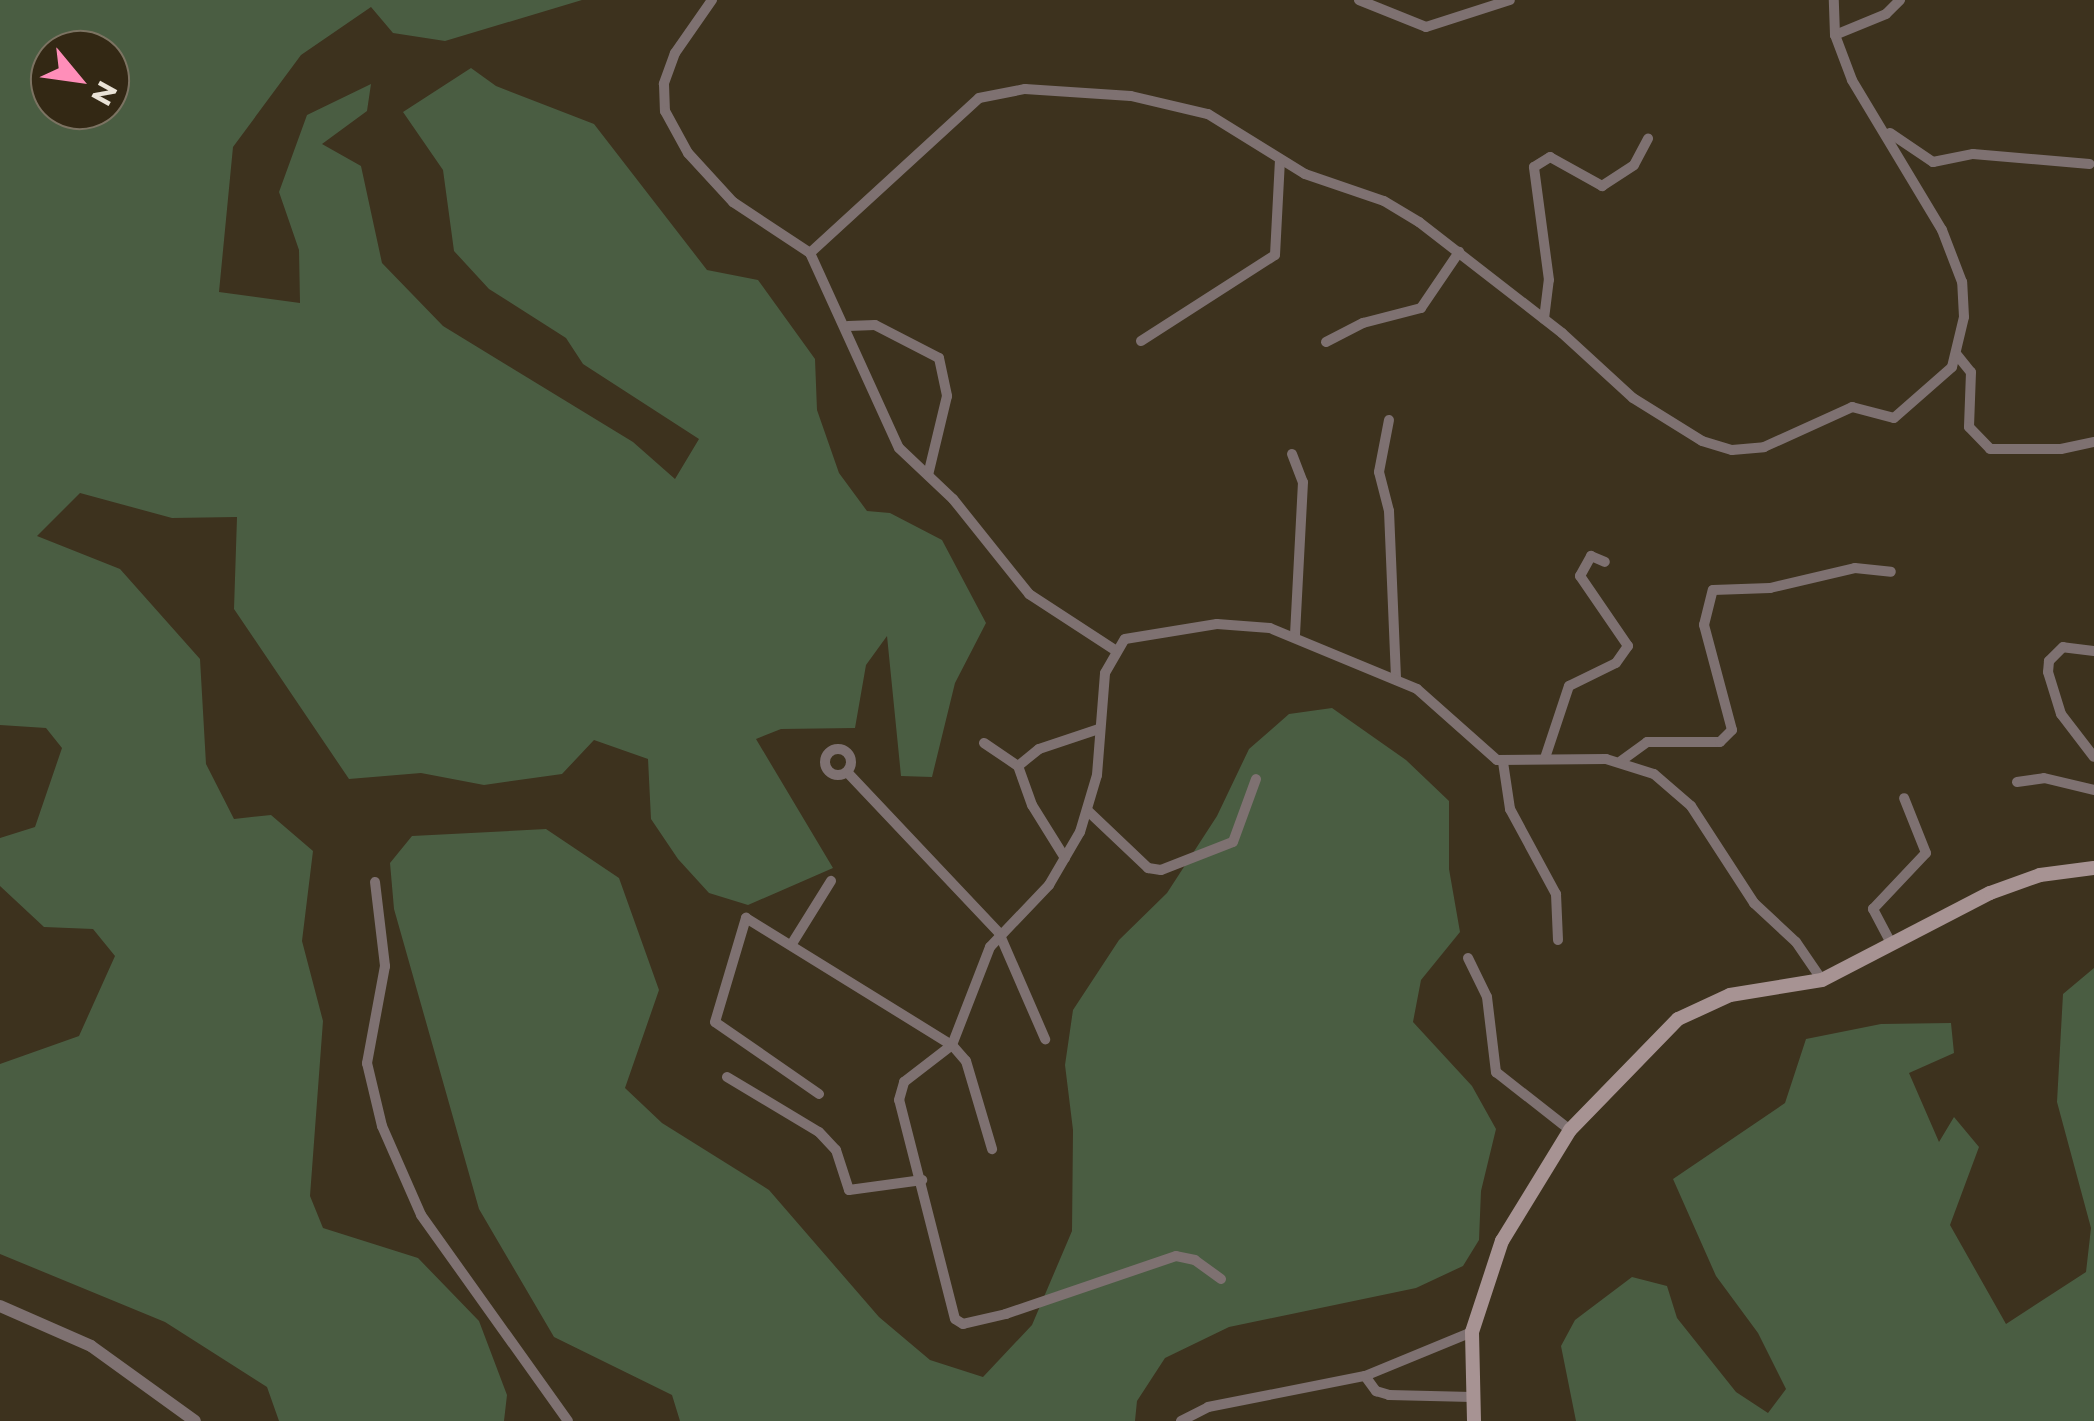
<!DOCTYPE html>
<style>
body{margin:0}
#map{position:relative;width:2094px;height:1421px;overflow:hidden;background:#3d321e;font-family:Montserrat,sans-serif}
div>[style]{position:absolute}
.green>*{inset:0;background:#4a5d42}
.minor>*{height:10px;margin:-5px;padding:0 5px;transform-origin:5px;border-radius:5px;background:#7e7171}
.minor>.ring{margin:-5px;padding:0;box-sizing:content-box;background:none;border:10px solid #7e7171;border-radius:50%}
.tertiary>*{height:12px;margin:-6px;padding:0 6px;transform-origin:6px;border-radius:6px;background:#7e7171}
.secondary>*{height:14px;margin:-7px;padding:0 7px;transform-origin:7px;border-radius:7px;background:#a79393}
span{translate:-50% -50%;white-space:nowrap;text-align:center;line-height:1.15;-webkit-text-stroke:8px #332814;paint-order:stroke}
.north{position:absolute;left:30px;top:30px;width:100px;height:100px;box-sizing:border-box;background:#332814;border:2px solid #7c7362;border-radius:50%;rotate:119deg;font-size:28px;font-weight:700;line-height:40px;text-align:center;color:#eae3d7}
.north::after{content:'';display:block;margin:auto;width:35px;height:45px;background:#ff8eb9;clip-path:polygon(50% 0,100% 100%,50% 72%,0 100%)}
</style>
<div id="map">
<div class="green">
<i style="clip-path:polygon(evenodd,0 0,582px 0,445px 41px,393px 33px,371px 7px,301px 55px,233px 147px,219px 292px,300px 303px,299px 250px,279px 192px,307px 115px,371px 84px,367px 111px,322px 144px,361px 166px,382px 263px,443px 326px,633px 442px,675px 479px,699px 439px,583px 364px,566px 338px,489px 289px,454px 251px,443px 170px,403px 112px,471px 68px,496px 86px,594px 124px,707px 270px,758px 280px,815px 359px,817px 410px,839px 473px,867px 511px,890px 513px,942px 540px,986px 623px,955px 683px,932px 777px,901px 776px,887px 636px,866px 665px,855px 728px,781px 729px,756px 739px,833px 868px,748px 905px,709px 893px,678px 859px,651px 819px,648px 759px,594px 740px,562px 774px,484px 785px,421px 773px,349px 779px,234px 609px,237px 517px,172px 518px,80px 493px,37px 536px,120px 569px,200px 659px,206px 764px,234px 819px,271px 815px,313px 851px,302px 941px,323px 1021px,310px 1196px,323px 1228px,418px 1258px,479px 1321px,507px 1395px,504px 1421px,279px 1421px,267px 1387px,165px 1322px,0 1254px,0 1064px,79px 1036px,115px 956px,93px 929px,44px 927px,0 886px,0 838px,35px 827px,62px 748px,46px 728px,0 725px,0 0,50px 50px,110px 50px,110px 110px,50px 110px,50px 50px)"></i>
<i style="clip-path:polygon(1332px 708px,1406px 760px,1449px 801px,1449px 869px,1460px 932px,1421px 980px,1413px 1022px,1472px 1086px,1496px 1129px,1481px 1191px,1479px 1240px,1463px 1266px,1416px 1288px,1229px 1327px,1165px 1358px,1137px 1401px,1135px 1421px,680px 1421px,672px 1395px,554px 1337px,479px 1209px,394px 909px,390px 863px,412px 836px,546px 829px,619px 878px,659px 990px,625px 1088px,662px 1123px,769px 1190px,879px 1317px,930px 1360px,983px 1377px,1032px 1325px,1072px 1231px,1073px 1130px,1065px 1065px,1073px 1010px,1119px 940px,1167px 893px,1217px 816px,1249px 749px,1289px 714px)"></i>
<i style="clip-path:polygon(2094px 968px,2094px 1421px,1576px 1421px,1561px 1346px,1575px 1320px,1632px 1277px,1667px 1286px,1677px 1318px,1736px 1392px,1768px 1413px,1786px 1389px,1758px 1333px,1716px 1276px,1673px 1179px,1785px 1103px,1806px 1039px,1881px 1024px,1951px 1023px,1954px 1053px,1909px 1073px,1939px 1142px,1954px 1117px,1979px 1147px,1950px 1225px,2006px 1324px,2086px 1272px,2091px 1228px,2057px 1102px,2063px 994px)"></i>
</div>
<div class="minor">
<i style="left:712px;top:0;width:65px;rotate:124.9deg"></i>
<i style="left:675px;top:53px;width:33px;rotate:110deg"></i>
<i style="left:664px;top:84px;width:27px;rotate:88deg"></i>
<i style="left:665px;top:111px;width:48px;rotate:61.3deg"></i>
<i style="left:688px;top:153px;width:67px;rotate:47.4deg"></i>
<i style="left:733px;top:202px;width:92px;rotate:33.5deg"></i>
<i style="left:810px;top:253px;width:214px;rotate:65.5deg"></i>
<i style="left:899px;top:448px;width:74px;rotate:43.4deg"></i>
<i style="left:953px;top:499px;width:122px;rotate:51.3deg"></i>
<i style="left:1029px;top:594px;width:103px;rotate:33.1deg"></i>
<i style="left:1359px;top:0;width:72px;rotate:21.9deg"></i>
<i style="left:1426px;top:27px;width:88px;rotate:-17.8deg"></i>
<i style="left:1835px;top:35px;width:55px;rotate:-22.4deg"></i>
<i style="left:1886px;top:14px;width:20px;rotate:-45deg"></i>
<i style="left:1890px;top:133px;width:52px;rotate:34deg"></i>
<i style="left:1933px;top:162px;width:41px;rotate:-11.3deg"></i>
<i style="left:1973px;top:154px;width:117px;rotate:4.9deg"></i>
<i style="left:810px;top:253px;width:229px;rotate:-42.5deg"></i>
<i style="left:979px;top:98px;width:47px;rotate:-11.1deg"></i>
<i style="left:1025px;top:89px;width:106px;rotate:3.8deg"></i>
<i style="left:1131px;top:96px;width:79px;rotate:13.2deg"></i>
<i style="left:1208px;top:114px;width:114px;rotate:31.7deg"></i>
<i style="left:1305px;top:174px;width:83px;rotate:18.9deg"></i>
<i style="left:1384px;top:201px;width:41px;rotate:31deg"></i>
<i style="left:1419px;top:222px;width:181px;rotate:37.8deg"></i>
<i style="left:1562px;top:333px;width:96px;rotate:42.5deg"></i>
<i style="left:1633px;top:398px;width:81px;rotate:31.9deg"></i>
<i style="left:1702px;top:441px;width:31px;rotate:17deg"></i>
<i style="left:1732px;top:450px;width:32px;rotate:-5deg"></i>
<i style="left:1764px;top:447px;width:97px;rotate:-24.4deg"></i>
<i style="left:1852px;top:407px;width:43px;rotate:14.7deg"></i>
<i style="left:1894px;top:418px;width:77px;rotate:-41.3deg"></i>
<i style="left:1952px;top:367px;width:51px;rotate:-76.5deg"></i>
<i style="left:1964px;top:317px;width:35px;rotate:-93deg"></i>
<i style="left:1962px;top:282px;width:56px;rotate:-111deg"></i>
<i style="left:1942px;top:230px;width:175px;rotate:-121deg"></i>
<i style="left:1852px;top:80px;width:48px;rotate:-110.7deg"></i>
<i style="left:1835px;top:35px;width:35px;rotate:-92deg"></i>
<i style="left:1544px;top:319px;width:39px;rotate:-83deg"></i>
<i style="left:1549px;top:280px;width:114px;rotate:-97.6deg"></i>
<i style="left:1534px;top:167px;width:19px;rotate:-32deg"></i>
<i style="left:1550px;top:157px;width:60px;rotate:29.1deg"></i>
<i style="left:1602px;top:186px;width:38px;rotate:-33deg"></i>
<i style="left:1634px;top:165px;width:30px;rotate:-62deg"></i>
<i style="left:848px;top:326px;width:27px;rotate:-2deg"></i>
<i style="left:875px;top:325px;width:72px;rotate:27.3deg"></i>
<i style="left:939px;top:358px;width:39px;rotate:78deg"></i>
<i style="left:947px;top:396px;width:81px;rotate:103.5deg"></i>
<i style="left:1141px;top:341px;width:159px;rotate:-32.7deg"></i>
<i style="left:1275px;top:255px;width:94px;rotate:-87deg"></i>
<i style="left:1326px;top:342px;width:42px;rotate:-27.2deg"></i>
<i style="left:1363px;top:323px;width:60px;rotate:-14.5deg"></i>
<i style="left:1421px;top:308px;width:68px;rotate:-55.8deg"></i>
<i style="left:1957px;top:355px;width:22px;rotate:51deg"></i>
<i style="left:1971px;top:372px;width:55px;rotate:92.1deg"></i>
<i style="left:1969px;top:427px;width:30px;rotate:46deg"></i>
<i style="left:1990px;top:449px;width:71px"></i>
<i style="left:2061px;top:449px;width:34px;rotate:-12deg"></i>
<i style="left:1389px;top:420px;width:53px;rotate:100.9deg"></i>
<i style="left:1379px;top:472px;width:40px;rotate:75.6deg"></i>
<i style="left:1389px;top:511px;width:168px;rotate:87.6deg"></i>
<i style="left:1292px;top:454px;width:30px;rotate:69deg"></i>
<i style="left:1303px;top:482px;width:154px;rotate:93deg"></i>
<i style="left:2094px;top:651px;width:31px;rotate:-173deg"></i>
<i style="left:2063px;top:647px;width:20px;rotate:135deg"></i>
<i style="left:2049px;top:661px;width:11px;rotate:95deg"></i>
<i style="left:2048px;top:672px;width:44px;rotate:72.8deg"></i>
<i style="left:2061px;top:714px;width:54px;rotate:52.5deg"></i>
<i style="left:984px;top:743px;width:41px;rotate:34.1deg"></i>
<i class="ring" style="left:825px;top:749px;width:16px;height:16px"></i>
<i style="left:1545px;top:758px;width:76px;rotate:-71.6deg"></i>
<i style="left:1569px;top:686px;width:52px;rotate:-26.1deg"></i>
<i style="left:1616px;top:663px;width:21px;rotate:-55deg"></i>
<i style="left:1628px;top:646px;width:85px;rotate:-124.4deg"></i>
<i style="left:1580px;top:576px;width:23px;rotate:-61deg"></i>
<i style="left:1591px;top:556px;width:15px;rotate:23deg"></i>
<i style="left:1621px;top:761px;width:32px;rotate:-36deg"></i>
<i style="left:1647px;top:742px;width:73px"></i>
<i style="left:1720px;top:742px;width:17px;rotate:-45deg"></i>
<i style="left:1732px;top:730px;width:109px;rotate:-104.9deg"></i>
<i style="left:1704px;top:625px;width:36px;rotate:-76deg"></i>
<i style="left:1713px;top:590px;width:57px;rotate:-2deg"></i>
<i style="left:1770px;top:588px;width:87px;rotate:-13.2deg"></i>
<i style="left:1855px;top:568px;width:36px;rotate:6deg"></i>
<i style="left:1503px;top:762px;width:48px;rotate:81.5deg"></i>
<i style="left:1510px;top:809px;width:97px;rotate:61.6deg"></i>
<i style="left:1556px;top:894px;width:46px;rotate:87.5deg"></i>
<i style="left:847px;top:772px;width:221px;rotate:46.6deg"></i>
<i style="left:999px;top:933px;width:116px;rotate:66.5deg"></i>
<i style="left:2017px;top:782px;width:27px;rotate:-8deg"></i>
<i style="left:2044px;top:778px;width:51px;rotate:13.5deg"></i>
<i style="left:1088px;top:811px;width:83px;rotate:43.5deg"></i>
<i style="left:1148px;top:868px;width:13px;rotate:9deg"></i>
<i style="left:1161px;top:870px;width:77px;rotate:-21.3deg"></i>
<i style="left:1233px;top:842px;width:67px;rotate:-69.9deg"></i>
<i style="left:1065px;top:858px;width:62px;rotate:-121.9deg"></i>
<i style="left:1032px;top:805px;width:41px;rotate:-109.7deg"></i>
<i style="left:1018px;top:766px;width:27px;rotate:-39deg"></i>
<i style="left:1039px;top:749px;width:63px;rotate:-18.4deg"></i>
<i style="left:375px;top:882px;width:85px;rotate:83.2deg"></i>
<i style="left:385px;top:966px;width:99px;rotate:100.5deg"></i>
<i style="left:367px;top:1063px;width:65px;rotate:76.6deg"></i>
<i style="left:382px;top:1126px;width:97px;rotate:66.3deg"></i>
<i style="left:421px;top:1215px;width:253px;rotate:54.5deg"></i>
<i style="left:793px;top:942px;width:72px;rotate:-58.1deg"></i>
<i style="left:1892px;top:945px;width:41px;rotate:-117.8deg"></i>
<i style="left:1873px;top:909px;width:77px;rotate:-46.6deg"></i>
<i style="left:1926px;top:853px;width:59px;rotate:-111.8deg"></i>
<i style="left:1468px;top:958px;width:43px;rotate:64deg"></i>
<i style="left:1487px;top:997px;width:76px;rotate:83.2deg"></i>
<i style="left:1496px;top:1072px;width:94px;rotate:38.1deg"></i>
<i style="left:727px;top:1077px;width:107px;rotate:30.9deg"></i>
<i style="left:819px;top:1132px;width:25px;rotate:47deg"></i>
<i style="left:836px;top:1150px;width:42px;rotate:72deg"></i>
<i style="left:849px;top:1190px;width:74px;rotate:-7.8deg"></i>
<i style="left:819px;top:1094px;width:126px;rotate:-145.3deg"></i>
<i style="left:715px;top:1022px;width:109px;rotate:-73.4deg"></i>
<i style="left:746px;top:918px;width:242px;rotate:31.7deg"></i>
<i style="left:952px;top:1045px;width:21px;rotate:49deg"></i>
<i style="left:966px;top:1061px;width:92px;rotate:73.5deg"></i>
<i style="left:1221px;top:1279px;width:32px;rotate:-144deg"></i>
<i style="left:1195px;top:1260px;width:19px;rotate:-168deg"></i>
<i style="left:1176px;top:1256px;width:180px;rotate:161.2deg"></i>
<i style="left:1006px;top:1314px;width:44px;rotate:166.9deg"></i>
<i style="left:963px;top:1324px;width:9px;rotate:-148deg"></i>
<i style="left:955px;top:1319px;width:226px;rotate:-104.3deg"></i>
<i style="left:899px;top:1100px;width:19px;rotate:-74deg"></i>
<i style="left:904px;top:1082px;width:61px;rotate:-37.6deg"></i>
<i style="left:952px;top:1045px;width:105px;rotate:-68.8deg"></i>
<i style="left:990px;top:947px;width:86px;rotate:-46.4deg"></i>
<i style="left:1049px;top:885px;width:61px;rotate:-59.7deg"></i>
<i style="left:1080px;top:832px;width:59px;rotate:-73.4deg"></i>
<i style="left:1097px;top:775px;width:102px;rotate:-85.5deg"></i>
<i style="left:1105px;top:673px;width:39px;rotate:-60deg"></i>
<i style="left:1125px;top:639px;width:93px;rotate:-9.3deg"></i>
<i style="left:1217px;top:624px;width:53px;rotate:4.3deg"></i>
<i style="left:1270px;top:628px;width:159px;rotate:22.5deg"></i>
<i style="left:1417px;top:689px;width:107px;rotate:41.6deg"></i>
<i style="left:1497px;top:760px;width:109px;rotate:-0.5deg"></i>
<i style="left:1606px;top:759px;width:50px;rotate:17.4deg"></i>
<i style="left:1654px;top:774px;width:49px;rotate:40.9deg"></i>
<i style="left:1691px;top:806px;width:116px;rotate:57deg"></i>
<i style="left:1754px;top:903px;width:57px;rotate:42.9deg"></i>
<i style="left:1796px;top:942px;width:46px;rotate:55.6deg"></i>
<i style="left:1365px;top:1376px;width:19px;rotate:54deg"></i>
<i style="left:1376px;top:1391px;width:14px;rotate:17deg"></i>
<i style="left:1389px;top:1395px;width:83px;rotate:1.4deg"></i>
<i style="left:1181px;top:1421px;width:30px;rotate:-27deg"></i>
<i style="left:1208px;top:1407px;width:160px;rotate:-11.2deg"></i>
<i style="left:1365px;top:1376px;width:116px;rotate:-22.4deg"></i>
</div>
<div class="tertiary">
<i style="left:0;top:1306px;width:99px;rotate:23.7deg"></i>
<i style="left:91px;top:1346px;width:128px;rotate:35.8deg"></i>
</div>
<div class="secondary">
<i style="left:1474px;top:1421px;width:89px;rotate:-91.3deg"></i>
<i style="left:1472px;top:1332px;width:96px;rotate:-71.8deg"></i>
<i style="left:1502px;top:1241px;width:130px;rotate:-58.5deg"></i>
<i style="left:1570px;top:1130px;width:155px;rotate:-45.8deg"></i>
<i style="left:1678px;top:1019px;width:57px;rotate:-24.8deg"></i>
<i style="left:1730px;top:995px;width:93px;rotate:-9.3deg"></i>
<i style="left:1822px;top:980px;width:189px;rotate:-27.4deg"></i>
<i style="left:1990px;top:893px;width:53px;rotate:-19.8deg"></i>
<i style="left:2040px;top:875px;width:54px;rotate:-7.4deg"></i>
</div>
<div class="north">N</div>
</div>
